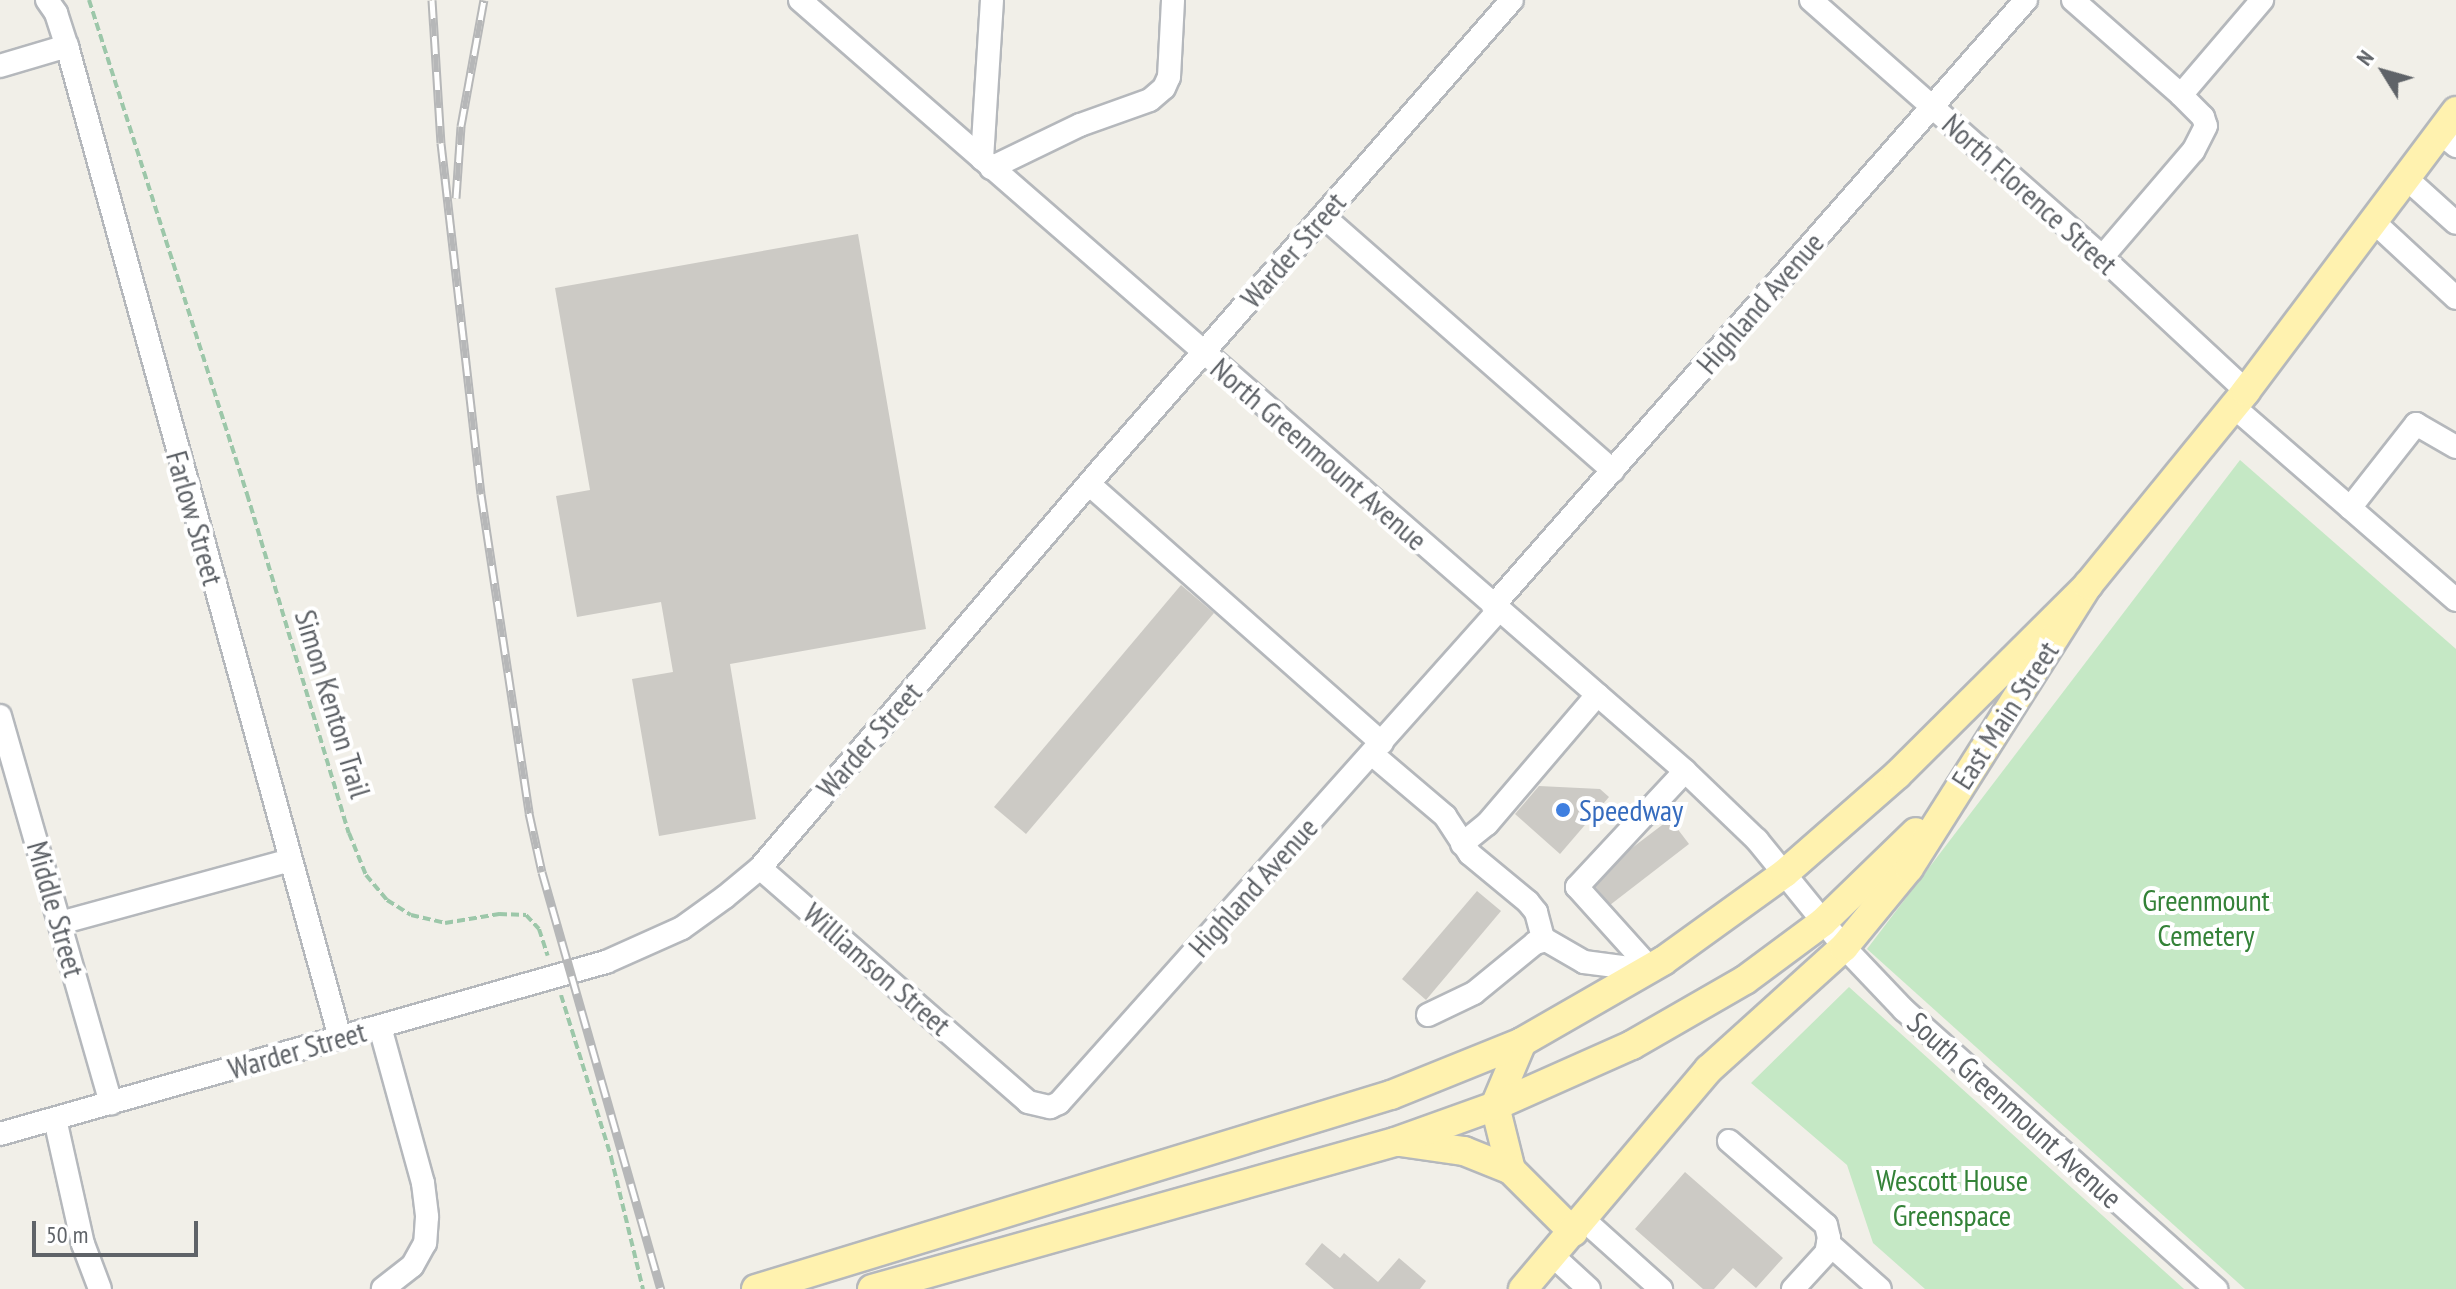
<!DOCTYPE html>
<style>
body{margin:0}
#map{position:relative;width:2456px;height:1289px;overflow:hidden;background:#f1efe8;font-family:"PT Sans Narrow",sans-serif}
div>[style]{position:absolute}
.green>*{inset:0;background:#c5e8c5}
.building>*{inset:0;background:#cccac5}
.path>*{height:4px;margin-top:-2px;transform-origin:0;background:repeating-linear-gradient(90deg,#9cc7a9 0 8px,transparent 0 12px)}
.roads{filter:drop-shadow(2px 0 #b5b8bc) drop-shadow(-2px 0 #b5b8bc) drop-shadow(0 2px #b5b8bc) drop-shadow(0 -2px #b5b8bc)}
.minor>*{height:22px;margin:-11px;padding:0 11px;transform-origin:11px;border-radius:11px;background:#fff}
.major>*{height:28px;margin:-14px;padding:0 14px;transform-origin:14px;border-radius:14px;background:#fff2af}
.rail>*{height:9px;margin-top:-4.5px;transform-origin:0;background:repeating-linear-gradient(90deg,#fff 0 18px,#b6b7b8 0 36px);box-sizing:border-box;border-block:2px solid #b6b7b8}
.dots>*{width:22px;height:22px;translate:-50% -50%;box-sizing:border-box;border:4px solid #fff;border-radius:50%}
span{translate:-50% -50%;white-space:nowrap;text-align:center;line-height:1.15;-webkit-text-stroke:8px #fff;paint-order:stroke}
.street-label{font-size:30px;color:#5f6368}
.shop-label{font-size:30px;color:#366cbe}
.left{translate:0 -50%;text-align:left}
.park-label{font-size:30px;color:#348238}
.north{position:absolute;left:2344px;top:32px;width:80px;height:80px;-webkit-text-stroke:6px #fff;paint-order:stroke;rotate:307deg;font-size:22px;font-weight:700;line-height:32px;text-align:center;color:#5f6368}
.north::after{content:'';display:block;margin:auto;width:28px;height:36px;background:#5f6368;clip-path:polygon(50% 0,100% 100%,50% 72%,0 100%)}
.scale{position:absolute;left:32px;top:1221px;width:166px;height:36px;box-sizing:border-box;border:4px solid #5f6368;border-top:0;padding-left:10px;font-size:24px;line-height:28px;white-space:nowrap;color:#5f6368;-webkit-text-stroke:6px #fff;paint-order:stroke}
</style>
<div id="map">
<div class="green">
<i style="clip-path:polygon(2240px 460px,2456px 649px,2456px 1289px,2245px 1289px,1867px 949px)"></i>
<i style="clip-path:polygon(1849px 987px,2184px 1289px,1925px 1289px,1873px 1243px,1847px 1165px,1751px 1083px)"></i>
</div>
<div class="building">
<i style="clip-path:polygon(858px 234px,926px 629px,730px 664px,756px 819px,659px 836px,632px 679px,673px 672px,661px 602px,577px 617px,556px 496px,590px 490px,555px 288px)"></i>
<i style="clip-path:polygon(1181px 585px,1214px 613px,1026px 834px,994px 807px)"></i>
<i style="clip-path:polygon(1539px 786px,1600px 789px,1609px 797px,1560px 854px,1515px 814px)"></i>
<i style="clip-path:polygon(1670px 819px,1689px 844px,1610px 905px,1590px 880px)"></i>
<i style="clip-path:polygon(1477px 891px,1501px 911px,1426px 1000px,1402px 979px)"></i>
<i style="clip-path:polygon(1685px 1172px,1783px 1258px,1756px 1288px,1733px 1268px,1714px 1289px,1703px 1289px,1635px 1229px)"></i>
<i style="clip-path:polygon(1322px 1243px,1340px 1258px,1344px 1253px,1378px 1282px,1399px 1258px,1426px 1281px,1420px 1289px,1334px 1289px,1305px 1264px)"></i>
</div>
<div class="path">
<i style="left:89px;top:0;width:519px;rotate:72.26deg"></i>
<i style="left:247px;top:494px;width:354px;rotate:73.3deg"></i>
<i style="left:349px;top:833px;width:45px;rotate:68deg"></i>
<i style="left:366px;top:875px;width:33px;rotate:50deg"></i>
<i style="left:387px;top:900px;width:28px;rotate:32deg"></i>
<i style="left:411px;top:915px;width:35px;rotate:13deg"></i>
<i style="left:445px;top:923px;width:55px;rotate:-9.5deg"></i>
<i style="left:499px;top:914px;width:27px;rotate:2deg"></i>
<i style="left:526px;top:915px;width:19px;rotate:47deg"></i>
<i style="left:539px;top:929px;width:28px;rotate:72deg"></i>
<i style="left:561px;top:995px;width:170px;rotate:72.8deg"></i>
<i style="left:611px;top:1157px;width:136px;rotate:76.4deg"></i>
</div>
<div class="roads">
<div class="minor">
<i style="left:47px;top:0;width:16px;rotate:55deg"></i>
<i style="left:56px;top:13px;width:35px;rotate:72deg"></i>
<i style="left:67px;top:46px;width:1029px;rotate:74.61deg"></i>
<i style="left:800px;top:0;width:1174px;rotate:41.06deg"></i>
<i style="left:1685px;top:771px;width:100px;rotate:43.8deg"></i>
<i style="left:1757px;top:840px;width:138px;rotate:50.9deg"></i>
<i style="left:1844px;top:947px;width:87px;rotate:46.4deg"></i>
<i style="left:1904px;top:1010px;width:419px;rotate:41.8deg"></i>
<i style="left:1811px;top:0;width:388px;rotate:41.4deg"></i>
<i style="left:2102px;top:257px;width:197px;rotate:42.9deg"></i>
<i style="left:2073px;top:0;width:144px;rotate:41.3deg"></i>
<i style="left:2181px;top:95px;width:31px;rotate:45deg"></i>
<i style="left:2203px;top:117px;width:9px;rotate:72deg"></i>
<i style="left:2206px;top:126px;width:28px;rotate:117deg"></i>
<i style="left:2193px;top:151px;width:140px;rotate:130.6deg"></i>
<i style="left:0;top:66px;width:70px;rotate:-16.6deg"></i>
<i style="left:2181px;top:95px;width:125px;rotate:-49.5deg"></i>
<i style="left:2440px;top:133px;width:21px;rotate:39deg"></i>
<i style="left:982px;top:159px;width:159px;rotate:-86.4deg"></i>
<i style="left:991px;top:168px;width:99px;rotate:-25.8deg"></i>
<i style="left:1080px;top:125px;width:74px;rotate:-19.7deg"></i>
<i style="left:1150px;top:100px;width:18px;rotate:-41deg"></i>
<i style="left:1164px;top:88px;width:12px;rotate:-66deg"></i>
<i style="left:1169px;top:77px;width:77px;rotate:-87deg"></i>
<i style="left:2406px;top:178px;width:67px;rotate:42deg"></i>
<i style="left:1323px;top:216px;width:386px;rotate:41.3deg"></i>
<i style="left:2374px;top:222px;width:112px;rotate:42.8deg"></i>
<i style="left:2234px;top:407px;width:294px;rotate:41deg"></i>
<i style="left:1089px;top:484px;width:391px;rotate:41.5deg"></i>
<i style="left:2350px;top:508px;width:107px;rotate:-51.8deg"></i>
<i style="left:2416px;top:424px;width:46px;rotate:29.9deg"></i>
<i style="left:1493px;top:606px;width:807px;rotate:-48.67deg"></i>
<i style="left:0;top:716px;width:403px;rotate:74deg"></i>
<i style="left:1372px;top:754px;width:96px;rotate:40.3deg"></i>
<i style="left:1445px;top:816px;width:45px;rotate:56.7deg"></i>
<i style="left:1470px;top:854px;width:75px;rotate:39.6deg"></i>
<i style="left:1528px;top:902px;width:13px;rotate:51deg"></i>
<i style="left:1536px;top:912px;width:30px;rotate:75deg"></i>
<i style="left:1462px;top:844px;width:32px;rotate:-39deg"></i>
<i style="left:1487px;top:824px;width:170px;rotate:-49.5deg"></i>
<i style="left:760px;top:868px;width:356px;rotate:41.1deg"></i>
<i style="left:1028px;top:1102px;width:23px;rotate:13deg"></i>
<i style="left:1050px;top:1107px;width:10px;rotate:-24deg"></i>
<i style="left:1059px;top:1103px;width:659px;rotate:-48.26deg"></i>
<i style="left:60px;top:923px;width:238px;rotate:-15.3deg"></i>
<i style="left:1650px;top:968px;width:109px;rotate:-132deg"></i>
<i style="left:1577px;top:887px;width:158px;rotate:-47deg"></i>
<i style="left:1428px;top:1015px;width:51px;rotate:-25.6deg"></i>
<i style="left:1474px;top:993px;width:79px;rotate:-39.3deg"></i>
<i style="left:1535px;top:943px;width:11px;rotate:-15deg"></i>
<i style="left:1546px;top:940px;width:44px;rotate:30.1deg"></i>
<i style="left:1584px;top:962px;width:63px;rotate:7.4deg"></i>
<i style="left:380px;top:1027px;width:162px;rotate:74.6deg"></i>
<i style="left:423px;top:1183px;width:34px;rotate:83deg"></i>
<i style="left:427px;top:1217px;width:26px;rotate:94deg"></i>
<i style="left:425px;top:1243px;width:26px;rotate:119deg"></i>
<i style="left:412px;top:1266px;width:37px;rotate:142deg"></i>
<i style="left:55px;top:1119px;width:128px;rotate:77.4deg"></i>
<i style="left:83px;top:1244px;width:48px;rotate:69.3deg"></i>
<i style="left:0;top:1134px;width:630px;rotate:-15.85deg"></i>
<i style="left:606px;top:962px;width:83px;rotate:-24.1deg"></i>
<i style="left:682px;top:928px;width:53px;rotate:-35.8deg"></i>
<i style="left:725px;top:897px;width:45px;rotate:-39.6deg"></i>
<i style="left:760px;top:868px;width:529px;rotate:-49.45deg"></i>
<i style="left:1104px;top:466px;width:619px;rotate:-48.8deg"></i>
<i style="left:1729px;top:1141px;width:128px;rotate:40.9deg"></i>
<i style="left:1826px;top:1225px;width:13px;rotate:77deg"></i>
<i style="left:1829px;top:1238px;width:15px;rotate:101deg"></i>
<i style="left:1826px;top:1253px;width:49px;rotate:132.5deg"></i>
<i style="left:1583px;top:1219px;width:105px;rotate:41.9deg"></i>
<i style="left:1828px;top:1243px;width:69px;rotate:41.5deg"></i>
<i style="left:1552px;top:1255px;width:50px;rotate:42.6deg"></i>
</div>
<div class="major">
<i style="left:1522px;top:1042px;width:69px;rotate:112.9deg"></i>
<i style="left:1495px;top:1106px;width:66px;rotate:76deg"></i>
<i style="left:1511px;top:1170px;width:88px;rotate:45deg"></i>
<i style="left:1400px;top:1142px;width:65px;rotate:8deg"></i>
<i style="left:1464px;top:1151px;width:51px;rotate:22deg"></i>
<i style="left:756px;top:1289px;width:664px;rotate:-16.99deg"></i>
<i style="left:1391px;top:1095px;width:141px;rotate:-22deg"></i>
<i style="left:1522px;top:1042px;width:163px;rotate:-29.9deg"></i>
<i style="left:1663px;top:961px;width:150px;rotate:-35.8deg"></i>
<i style="left:1785px;top:873px;width:150px;rotate:-41.2deg"></i>
<i style="left:1898px;top:774px;width:268px;rotate:-44.8deg"></i>
<i style="left:872px;top:1289px;width:543px;rotate:-15.7deg"></i>
<i style="left:1395px;top:1142px;width:106px;rotate:-19.8deg"></i>
<i style="left:1495px;top:1106px;width:150px;rotate:-24deg"></i>
<i style="left:1632px;top:1045px;width:130px;rotate:-29.9deg"></i>
<i style="left:1745px;top:980px;width:97px;rotate:-36.6deg"></i>
<i style="left:1823px;top:922px;width:129px;rotate:-44.1deg"></i>
<i style="left:1523px;top:1289px;width:288px;rotate:-49.8deg"></i>
<i style="left:1709px;top:1069px;width:182px;rotate:-42.1deg"></i>
<i style="left:1844px;top:947px;width:102px;rotate:-50.6deg"></i>
<i style="left:1909px;top:868px;width:335px;rotate:-57.7deg"></i>
<i style="left:2088px;top:585px;width:250px;rotate:-50.8deg"></i>
<i style="left:2246px;top:391px;width:350px;rotate:-53.1deg"></i>
</div>
</div>
<div class="rail">
<i style="left:432px;top:0;width:143px;rotate:86.4deg"></i>
<i style="left:441px;top:143px;width:353px;rotate:83.5deg"></i>
<i style="left:481px;top:494px;width:323px;rotate:81.4deg"></i>
<i style="left:529px;top:813px;width:60px;rotate:77.6deg"></i>
<i style="left:542px;top:872px;width:434px;rotate:74.1deg"></i>
<i style="left:456px;top:198px;width:72px;rotate:-86deg"></i>
<i style="left:461px;top:126px;width:128px;rotate:-79.7deg"></i>
</div>
<div class="dots">
<i style="left:1563px;top:810px;background:#3f7fe0"></i>
</div>
<div class="street-label">
<span style="left:2030px;top:194px;rotate:42deg">North Florence Street</span>
<span style="left:1293px;top:250px;rotate:-49deg">Warder Street</span>
<span style="left:1760px;top:303px;rotate:-49deg">Highland Avenue</span>
<span style="left:1319px;top:454px;rotate:41deg">North Greenmount Avenue</span>
<span style="left:195px;top:518px;rotate:74deg">Farlow Street</span>
<span style="left:333px;top:704px;rotate:73deg">Simon Kenton Trail</span>
<span style="left:2005px;top:715px;rotate:-57deg">East Main Street</span>
<span style="left:869px;top:740px;rotate:-49deg">Warder Street</span>
<span style="left:1253px;top:887px;rotate:-48deg">Highland Avenue</span>
<span style="left:56px;top:909px;rotate:74deg">Middle Street</span>
<span style="left:877px;top:969px;rotate:41deg">Williamson Street</span>
<span style="left:297px;top:1050px;rotate:-16deg">Warder Street</span>
<span style="left:2015px;top:1110px;rotate:42deg">South Greenmount Avenue</span>
</div>
<div class="shop-label">
<span class="left" style="left:1579px;top:810px">Speedway</span>
</div>
<div class="park-label">
<span style="left:2206px;top:917px">Greenmount<br>Cemetery</span>
<span style="left:1952px;top:1197px">Wescott House<br>Greenspace</span>
</div>
<div class="north">N</div>
<div class="scale">50 m</div>
</div>
